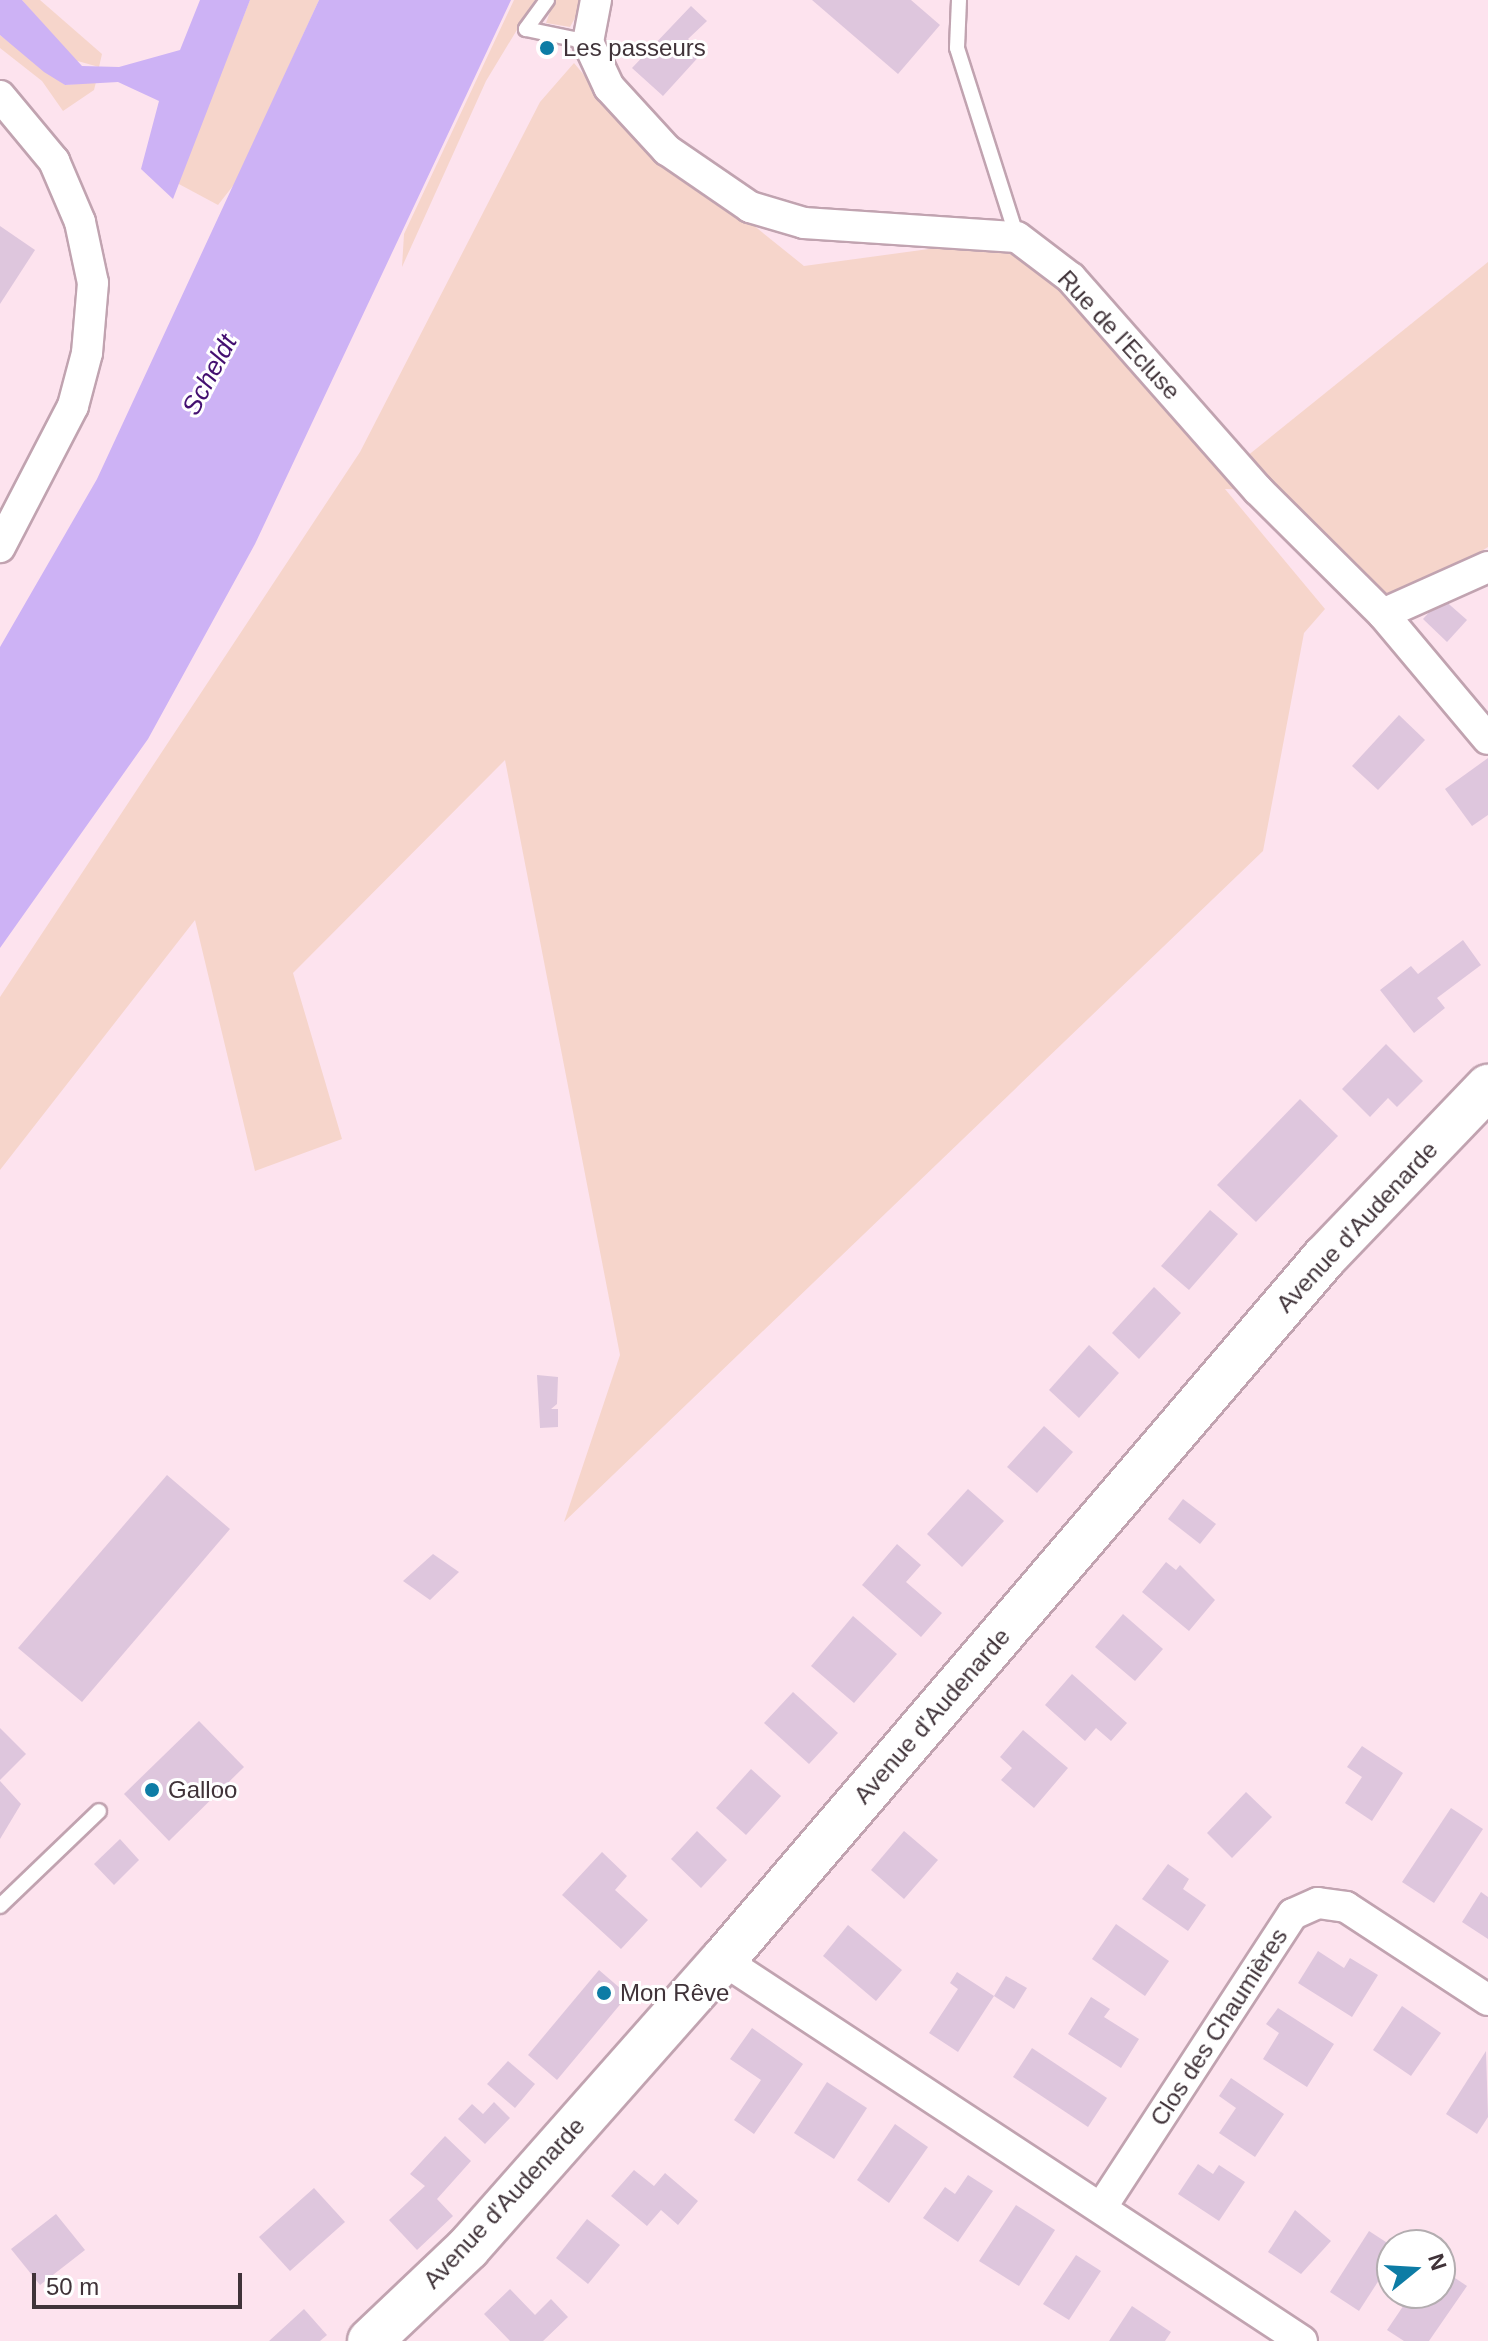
<!DOCTYPE html>
<meta charset="utf-8">
<style>
body{margin:0}
#map{position:relative;width:1488px;height:2341px;overflow:hidden;background:#fde3ee;font-family:Arial,sans-serif}
div>[style]{position:absolute}
.green>*{inset:0;background:#f6d5cb}
.water>*{inset:0;background:#cdb2f5}
.building>*{inset:0;background:#dec6dd}
.roads{filter:drop-shadow(2px 0 #c1a3b0) drop-shadow(-2px 0 #c1a3b0) drop-shadow(0 2px #c1a3b0) drop-shadow(0 -2px #c1a3b0)}
.service>*{height:14px;margin:-7px;padding:0 7px;transform-origin:7px;border-radius:7px;background:#fff}
.minor>*{height:30px;margin:-15px;padding:0 15px;transform-origin:15px;border-radius:15px;background:#fff}
.primary>*{height:44px;margin:-22px;padding:0 22px;transform-origin:22px;border-radius:22px;background:#fff}
.dots>*{width:22px;height:22px;translate:-50% -50%;box-sizing:border-box;border:4px solid #fff;border-radius:50%}
span{translate:-50% -50%;white-space:nowrap;text-align:center;line-height:1.15;-webkit-text-stroke:6px #fff;paint-order:stroke}
.poi-label{font-size:24px;color:#403339}
.left{translate:0 -50%;text-align:left}
.street-label{font-size:24px;color:#403339}
.water-label{font-size:26px;color:#430f70;font-style:italic}
.north{position:absolute;left:1376px;top:2229px;width:80px;height:80px;box-sizing:border-box;background:#fff;border:2px solid #b3adb0;border-radius:50%;rotate:72deg;font-size:22px;font-weight:700;line-height:32px;text-align:center;color:#403339}
.north::after{content:'';display:block;margin:auto;width:28px;height:36px;background:#0d7ca5;clip-path:polygon(50% 0,100% 100%,50% 72%,0 100%)}
.scale{position:absolute;left:32px;top:2273px;width:210px;height:36px;box-sizing:border-box;border:4px solid #403339;border-top:0;padding-left:10px;font-size:24px;line-height:28px;white-space:nowrap;color:#403339;-webkit-text-stroke:6px #fff;paint-order:stroke}
</style>
<div id="map">
<div class="green">
<i style="clip-path:polygon(22px 0,40px 0,102px 54px,99px 67px,74px 60px)"></i>
<i style="clip-path:polygon(250px 0,319px 0,236px 182px,218px 205px,177px 183px)"></i>
<i style="clip-path:polygon(514px 0,535px 0,486px 81px,402px 267px,404px 234px)"></i>
<i style="clip-path:polygon(554px 0,585px 0,570px 27px,546px 23px)"></i>
<i style="clip-path:polygon(0 35px,65px 85px,96px 82px,94px 90px,63px 111px,42px 81px,0 48px)"></i>
<i style="clip-path:polygon(574px 63px,618px 116px,804px 266px,1017px 237px,1258px 490px,1225px 489px,1325px 609px,1304px 633px,1263px 851px,564px 1522px,620px 1355px,505px 760px,293px 973px,342px 1139px,255px 1171px,195px 920px,0 1170px,0 997px,360px 452px,540px 102px)"></i>
<i style="clip-path:polygon(1488px 262px,1488px 547px,1383px 614px,1236px 465px)"></i>
</div>
<div class="water">
<i style="clip-path:polygon(0 0,22px 0,82px 66px,119px 67px,180px 50px,200px 0,250px 0,173px 199px,141px 169px,159px 101px,118px 82px,65px 85px,44px 72px,0 35px)"></i>
<i style="clip-path:polygon(319px 0,511px 0,255px 544px,148px 739px,0 948px,0 647px,97px 479px)"></i>
</div>
<div class="building">
<i style="clip-path:polygon(812px 0,911px 0,940px 25px,898px 74px)"></i>
<i style="clip-path:polygon(691px 6px,707px 21px,688px 39px,703px 52px,663px 96px,632px 68px)"></i>
<i style="clip-path:polygon(0 226px,35px 250px,0 304px)"></i>
<i style="clip-path:polygon(1442px 598px,1467px 620px,1447px 642px,1423px 619px)"></i>
<i style="clip-path:polygon(1399px 715px,1425px 740px,1378px 790px,1352px 766px)"></i>
<i style="clip-path:polygon(1488px 758px,1488px 815px,1472px 826px,1445px 789px)"></i>
<i style="clip-path:polygon(1463px 940px,1481px 965px,1437px 998px,1445px 1008px,1414px 1033px,1380px 990px,1411px 966px,1418px 974px)"></i>
<i style="clip-path:polygon(1386px 1044px,1423px 1081px,1397px 1107px,1388px 1098px,1370px 1117px,1342px 1089px)"></i>
<i style="clip-path:polygon(1300px 1099px,1338px 1136px,1256px 1222px,1217px 1185px)"></i>
<i style="clip-path:polygon(1210px 1210px,1238px 1234px,1189px 1290px,1161px 1266px)"></i>
<i style="clip-path:polygon(1154px 1287px,1181px 1313px,1139px 1359px,1112px 1333px)"></i>
<i style="clip-path:polygon(1089px 1345px,1119px 1373px,1079px 1418px,1049px 1390px)"></i>
<i style="clip-path:polygon(537px 1375px,558px 1377px,557px 1404px,551px 1409px,558px 1409px,558px 1427px,540px 1428px)"></i>
<i style="clip-path:polygon(1044px 1426px,1073px 1452px,1037px 1493px,1007px 1467px)"></i>
<i style="clip-path:polygon(167px 1475px,230px 1529px,82px 1702px,18px 1648px)"></i>
<i style="clip-path:polygon(968px 1489px,1004px 1521px,962px 1567px,927px 1534px)"></i>
<i style="clip-path:polygon(1183px 1499px,1216px 1524px,1200px 1544px,1168px 1519px)"></i>
<i style="clip-path:polygon(897px 1544px,921px 1565px,906px 1582px,942px 1613px,921px 1637px,862px 1585px)"></i>
<i style="clip-path:polygon(433px 1554px,459px 1572px,430px 1600px,403px 1581px)"></i>
<i style="clip-path:polygon(1166px 1562px,1176px 1570px,1180px 1565px,1215px 1600px,1189px 1631px,1142px 1592px)"></i>
<i style="clip-path:polygon(1123px 1614px,1163px 1649px,1135px 1681px,1095px 1647px)"></i>
<i style="clip-path:polygon(853px 1616px,897px 1654px,854px 1703px,811px 1666px)"></i>
<i style="clip-path:polygon(1072px 1674px,1127px 1723px,1111px 1741px,1096px 1728px,1085px 1741px,1045px 1705px)"></i>
<i style="clip-path:polygon(793px 1692px,838px 1733px,809px 1764px,764px 1723px)"></i>
<i style="clip-path:polygon(199px 1721px,244px 1767px,169px 1841px,124px 1794px)"></i>
<i style="clip-path:polygon(0 1728px,26px 1754px,0 1780px)"></i>
<i style="clip-path:polygon(1023px 1730px,1068px 1768px,1034px 1808px,1001px 1780px,1012px 1768px,1000px 1757px)"></i>
<i style="clip-path:polygon(1362px 1746px,1403px 1773px,1372px 1821px,1345px 1803px,1362px 1777px,1347px 1767px)"></i>
<i style="clip-path:polygon(751px 1769px,781px 1796px,746px 1835px,716px 1808px)"></i>
<i style="clip-path:polygon(0 1781px,21px 1804px,0 1839px)"></i>
<i style="clip-path:polygon(1246px 1792px,1272px 1817px,1232px 1858px,1207px 1833px)"></i>
<i style="clip-path:polygon(1451px 1808px,1483px 1829px,1434px 1903px,1402px 1882px)"></i>
<i style="clip-path:polygon(697px 1831px,727px 1860px,701px 1888px,671px 1859px)"></i>
<i style="clip-path:polygon(904px 1831px,938px 1860px,904px 1899px,871px 1870px)"></i>
<i style="clip-path:polygon(120px 1839px,139px 1860px,114px 1885px,94px 1864px)"></i>
<i style="clip-path:polygon(602px 1852px,627px 1876px,615px 1890px,648px 1920px,621px 1949px,562px 1895px)"></i>
<i style="clip-path:polygon(1168px 1864px,1189px 1879px,1183px 1889px,1206px 1905px,1188px 1931px,1142px 1899px)"></i>
<i style="clip-path:polygon(1481px 1892px,1488px 1897px,1488px 1939px,1462px 1922px)"></i>
<i style="clip-path:polygon(1116px 1924px,1169px 1961px,1145px 1996px,1092px 1959px)"></i>
<i style="clip-path:polygon(848px 1925px,902px 1970px,876px 2001px,823px 1956px)"></i>
<i style="clip-path:polygon(1318px 1951px,1344px 1968px,1350px 1958px,1378px 1975px,1352px 2017px,1298px 1983px)"></i>
<i style="clip-path:polygon(599px 1970px,628px 1995px,557px 2080px,528px 2055px)"></i>
<i style="clip-path:polygon(957px 1972px,994px 1996px,958px 2052px,929px 2033px,958px 1989px,950px 1983px)"></i>
<i style="clip-path:polygon(1006px 1976px,1027px 1988px,1014px 2009px,994px 1996px)"></i>
<i style="clip-path:polygon(1091px 1997px,1110px 2009px,1104px 2017px,1139px 2039px,1121px 2068px,1068px 2034px)"></i>
<i style="clip-path:polygon(1402px 2006px,1441px 2033px,1411px 2076px,1373px 2050px)"></i>
<i style="clip-path:polygon(1278px 2008px,1334px 2044px,1307px 2087px,1263px 2059px,1279px 2033px,1266px 2024px)"></i>
<i style="clip-path:polygon(752px 2028px,803px 2064px,754px 2134px,734px 2120px,761px 2080px,730px 2059px)"></i>
<i style="clip-path:polygon(1032px 2048px,1107px 2098px,1088px 2127px,1013px 2077px)"></i>
<i style="clip-path:polygon(1486px 2051px,1488px 2117px,1477px 2134px,1446px 2114px)"></i>
<i style="clip-path:polygon(508px 2061px,535px 2084px,515px 2108px,487px 2084px)"></i>
<i style="clip-path:polygon(1231px 2078px,1284px 2114px,1255px 2157px,1219px 2133px,1236px 2108px,1219px 2096px)"></i>
<i style="clip-path:polygon(827px 2082px,867px 2108px,834px 2159px,794px 2133px)"></i>
<i style="clip-path:polygon(494px 2102px,510px 2118px,485px 2144px,458px 2119px,472px 2104px,483px 2114px)"></i>
<i style="clip-path:polygon(895px 2124px,928px 2147px,889px 2203px,857px 2180px)"></i>
<i style="clip-path:polygon(445px 2136px,471px 2161px,437px 2199px,453px 2216px,417px 2250px,389px 2220px,425px 2186px,410px 2174px)"></i>
<i style="clip-path:polygon(1198px 2164px,1213px 2174px,1219px 2165px,1245px 2182px,1219px 2221px,1178px 2194px)"></i>
<i style="clip-path:polygon(634px 2170px,654px 2186px,665px 2173px,698px 2201px,678px 2225px,661px 2210px,647px 2226px,611px 2196px)"></i>
<i style="clip-path:polygon(968px 2175px,993px 2191px,958px 2242px,923px 2218px,945px 2187px,955px 2194px)"></i>
<i style="clip-path:polygon(314px 2188px,345px 2222px,290px 2271px,259px 2237px)"></i>
<i style="clip-path:polygon(1016px 2205px,1055px 2230px,1019px 2286px,979px 2261px)"></i>
<i style="clip-path:polygon(1295px 2210px,1331px 2241px,1301px 2274px,1268px 2252px)"></i>
<i style="clip-path:polygon(56px 2214px,85px 2250px,40px 2285px,11px 2249px)"></i>
<i style="clip-path:polygon(587px 2219px,620px 2245px,588px 2284px,556px 2258px)"></i>
<i style="clip-path:polygon(1369px 2231px,1392px 2246px,1392px 2260px,1359px 2311px,1330px 2292px)"></i>
<i style="clip-path:polygon(1076px 2255px,1101px 2271px,1069px 2320px,1043px 2304px)"></i>
<i style="clip-path:polygon(1440px 2268px,1467px 2286px,1429px 2341px,1404px 2341px,1387px 2330px,1412px 2293px,1440px 2293px)"></i>
<i style="clip-path:polygon(510px 2289px,535px 2315px,551px 2299px,568px 2317px,543px 2341px,510px 2341px,484px 2314px)"></i>
<i style="clip-path:polygon(1132px 2306px,1171px 2332px,1165px 2341px,1109px 2341px)"></i>
<i style="clip-path:polygon(304px 2309px,327px 2335px,320px 2341px,269px 2341px)"></i>
</div>
<div class="roads">
<div class="service">
<i style="left:547px;top:0;width:36px;rotate:126deg"></i>
<i style="left:526px;top:29px;width:63px;rotate:11.8deg"></i>
<i style="left:959px;top:0;width:48px;rotate:92.4deg"></i>
<i style="left:957px;top:48px;width:198px;rotate:72.4deg"></i>
<i style="left:0;top:1906px;width:137px;rotate:-43.8deg"></i>
</div>
<div class="minor">
<i style="left:596px;top:0;width:43px;rotate:100.8deg"></i>
<i style="left:588px;top:42px;width:50px;rotate:65deg"></i>
<i style="left:609px;top:87px;width:86px;rotate:47.4deg"></i>
<i style="left:667px;top:150px;width:101px;rotate:34.5deg"></i>
<i style="left:750px;top:207px;width:56px;rotate:16.5deg"></i>
<i style="left:804px;top:223px;width:213px;rotate:3.8deg"></i>
<i style="left:1017px;top:237px;width:68px;rotate:37.2deg"></i>
<i style="left:1071px;top:278px;width:283px;rotate:48.6deg"></i>
<i style="left:1258px;top:490px;width:176px;rotate:44.8deg"></i>
<i style="left:1383px;top:614px;width:163px;rotate:50deg"></i>
<i style="left:0;top:96px;width:85px;rotate:50.3deg"></i>
<i style="left:54px;top:161px;width:66px;rotate:66.9deg"></i>
<i style="left:80px;top:222px;width:62px;rotate:78deg"></i>
<i style="left:93px;top:283px;width:70px;rotate:94.9deg"></i>
<i style="left:87px;top:353px;width:55px;rotate:104.8deg"></i>
<i style="left:73px;top:406px;width:159px;rotate:117.4deg"></i>
<i style="left:1383px;top:614px;width:115px;rotate:-24.1deg"></i>
<i style="left:723px;top:1960px;width:693px;rotate:33.35deg"></i>
<i style="left:1101px;top:2208px;width:351px;rotate:-56.9deg"></i>
<i style="left:1293px;top:1914px;width:27px;rotate:-24deg"></i>
<i style="left:1318px;top:1903px;width:28px;rotate:8deg"></i>
<i style="left:1346px;top:1907px;width:170px;rotate:33.2deg"></i>
</div>
<div class="primary">
<i style="left:370px;top:2341px;width:135px;rotate:-43.5deg"></i>
<i style="left:468px;top:2248px;width:385px;rotate:-48.5deg"></i>
<i style="left:723px;top:1960px;width:926px;rotate:-49.43deg"></i>
<i style="left:1325px;top:1257px;width:236px;rotate:-46.2deg"></i>
</div>
</div>
<div class="dots">
<i style="left:547px;top:48px;background:#0d7ca5"></i>
<i style="left:152px;top:1790px;background:#0d7ca5"></i>
<i style="left:604px;top:1993px;background:#0d7ca5"></i>
</div>
<div class="poi-label">
<span class="left" style="left:563px;top:48px">Les passeurs</span>
<span class="left" style="left:168px;top:1790px">Galloo</span>
<span class="left" style="left:620px;top:1993px">Mon Rêve</span>
</div>
<div class="street-label">
<span style="left:1119px;top:335px;rotate:47deg">Rue de l'Ecluse</span>
<span style="left:1357px;top:1227px;rotate:-47deg">Avenue d'Audenarde</span>
<span style="left:932px;top:1716px;rotate:-49deg">Avenue d'Audenarde</span>
<span style="left:1219px;top:2027px;rotate:-57deg">Clos des Chaumières</span>
<span style="left:504px;top:2203px;rotate:-47deg">Avenue d'Audenarde</span>
</div>
<div class="water-label">
<span style="left:210px;top:375px;rotate:-62deg">Scheldt</span>
</div>
<div class="north">N</div>
<div class="scale">50 m</div>
</div>
